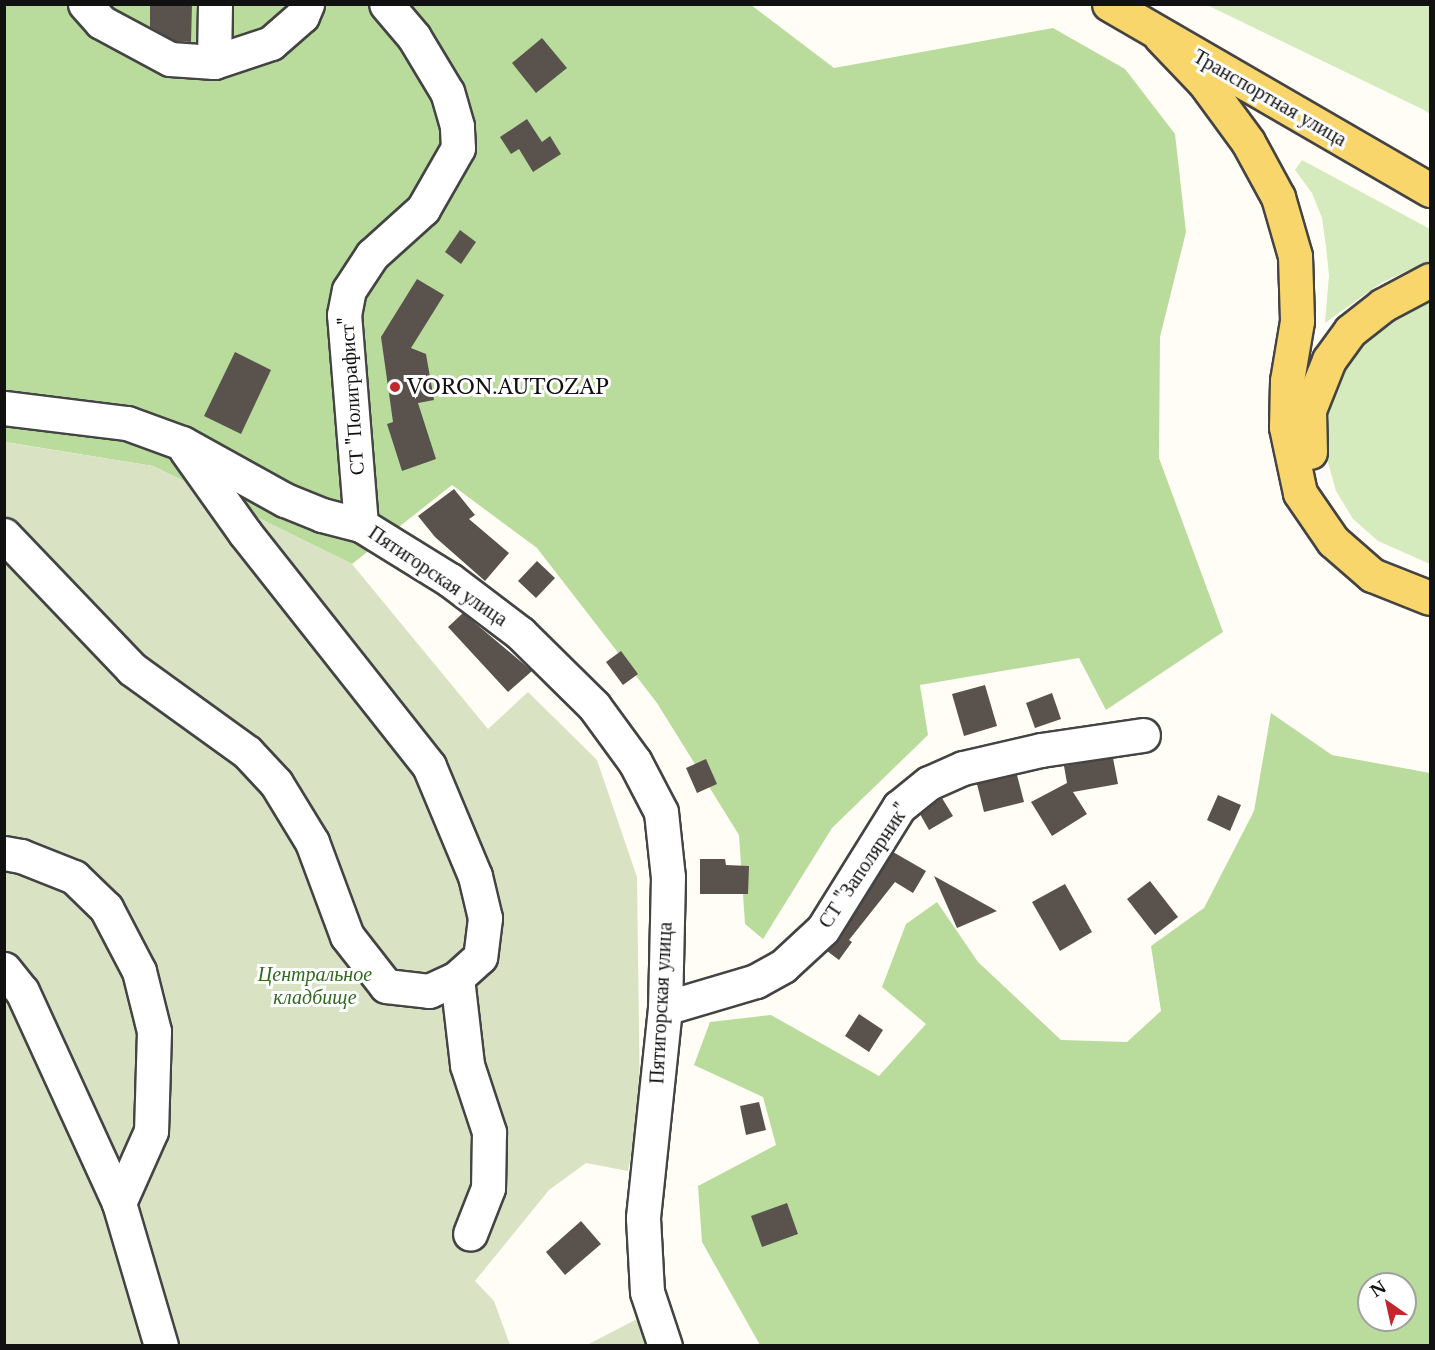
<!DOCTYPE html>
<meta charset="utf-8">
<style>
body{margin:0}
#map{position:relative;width:1435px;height:1350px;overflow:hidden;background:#fffdf5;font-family:"Libre Baskerville",serif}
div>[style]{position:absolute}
.green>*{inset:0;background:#d5ebbd}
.forest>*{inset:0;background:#b9dc9c}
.cemetery>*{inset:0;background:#d9e3c4}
.building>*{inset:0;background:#5a524d}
.roads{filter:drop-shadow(2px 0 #444) drop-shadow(-2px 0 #444) drop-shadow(0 2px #444) drop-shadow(0 -2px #444)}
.minor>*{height:33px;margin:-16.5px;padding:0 16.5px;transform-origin:16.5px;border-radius:16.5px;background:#fff}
.major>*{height:33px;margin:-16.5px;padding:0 16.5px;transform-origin:16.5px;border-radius:16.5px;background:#f9d66b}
.dots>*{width:16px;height:16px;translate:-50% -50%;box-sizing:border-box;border:3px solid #fff;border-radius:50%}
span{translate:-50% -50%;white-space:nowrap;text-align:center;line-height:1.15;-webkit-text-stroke:6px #fff;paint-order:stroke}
.street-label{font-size:20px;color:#111}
.poi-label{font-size:20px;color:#111}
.left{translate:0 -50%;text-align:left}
.park-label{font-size:20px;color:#2f6b1f;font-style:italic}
.frame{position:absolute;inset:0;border:6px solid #111;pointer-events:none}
.north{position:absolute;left:1357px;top:1272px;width:60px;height:60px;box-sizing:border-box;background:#fff;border:2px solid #a0a0a0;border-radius:50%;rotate:326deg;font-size:16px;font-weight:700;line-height:24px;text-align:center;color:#111}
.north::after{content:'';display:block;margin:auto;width:21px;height:27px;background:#c4262e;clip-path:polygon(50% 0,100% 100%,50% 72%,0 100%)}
</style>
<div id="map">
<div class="green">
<i style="clip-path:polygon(1207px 5px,1430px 5px,1430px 114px,1424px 110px)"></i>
<i style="clip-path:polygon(1302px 160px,1430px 229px,1430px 266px,1409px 270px,1381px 283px,1325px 323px,1329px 275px,1326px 247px,1322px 218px,1312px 193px,1295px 170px)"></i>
<i style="clip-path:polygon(1430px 300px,1430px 564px,1378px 541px,1353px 519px,1336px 491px,1325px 452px,1328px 412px,1338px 378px,1354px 348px,1385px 317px)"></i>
</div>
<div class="forest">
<i style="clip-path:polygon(4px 5px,751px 5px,834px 68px,1053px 28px,1125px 69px,1175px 134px,1186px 232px,1160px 337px,1159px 458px,1223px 632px,1106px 710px,1079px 658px,920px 685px,928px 735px,832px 828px,763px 939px,745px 924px,739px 835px,657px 703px,537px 548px,452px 485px,352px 564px,153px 466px,5px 442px)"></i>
<i style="clip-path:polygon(evenodd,1271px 713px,1332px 755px,1430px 773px,1430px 1345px,760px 1345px,702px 1242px,698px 1186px,776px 1145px,763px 1097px,694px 1065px,710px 1022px,771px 1015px,879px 1076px,926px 1024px,882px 987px,906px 924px,937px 902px,978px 962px,1061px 1040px,1127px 1042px,1161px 1011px,1151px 946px,1204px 908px,1254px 811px,1271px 713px,1369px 1284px,1405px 1284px,1405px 1320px,1369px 1320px,1369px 1284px)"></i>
</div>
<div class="cemetery">
<i style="clip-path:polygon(4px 442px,153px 466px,352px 564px,488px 729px,528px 692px,597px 760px,637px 877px,640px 1106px,628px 1171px,586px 1163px,549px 1190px,475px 1281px,494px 1301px,510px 1345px,5px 1345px)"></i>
<i style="clip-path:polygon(639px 1318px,651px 1346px,585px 1346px)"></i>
</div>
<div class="building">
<i style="clip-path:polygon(150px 4px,192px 4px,191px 42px,175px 41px,150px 27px)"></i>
<i style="clip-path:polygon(542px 38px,567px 68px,536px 93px,512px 63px)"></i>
<i style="clip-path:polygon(527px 119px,542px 142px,550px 136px,561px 154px,533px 172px,519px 149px,511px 154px,500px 137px)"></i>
<i style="clip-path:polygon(460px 230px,476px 242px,461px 264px,445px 252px)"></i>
<i style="clip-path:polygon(417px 279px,444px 295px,411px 348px,426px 354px,434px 400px,418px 403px,436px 459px,402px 471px,387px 424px,393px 422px,381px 337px)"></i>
<i style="clip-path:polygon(235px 352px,271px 370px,241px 434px,204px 416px)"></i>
<i style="clip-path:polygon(454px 489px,475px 515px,469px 519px,509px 553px,485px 581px,435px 537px,418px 516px)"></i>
<i style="clip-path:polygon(537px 561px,555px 578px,536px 598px,518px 581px)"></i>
<i style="clip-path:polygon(463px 613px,532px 671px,508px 692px,448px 627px)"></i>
<i style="clip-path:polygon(621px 651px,638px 674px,623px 685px,606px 662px)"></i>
<i style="clip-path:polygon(985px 685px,997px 726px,964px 736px,952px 694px)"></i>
<i style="clip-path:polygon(1052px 693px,1061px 719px,1035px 728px,1026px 703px)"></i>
<i style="clip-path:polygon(1113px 758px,1118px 784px,1073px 792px,1087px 814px,1052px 836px,1031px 802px,1067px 783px,1064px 766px)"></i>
<i style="clip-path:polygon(706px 759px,717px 784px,697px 793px,686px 768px)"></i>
<i style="clip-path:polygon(1017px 775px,1024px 802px,984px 812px,977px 784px)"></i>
<i style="clip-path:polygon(1218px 795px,1241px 805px,1230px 831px,1207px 820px)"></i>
<i style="clip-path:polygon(942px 798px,953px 816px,929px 830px,920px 814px)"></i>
<i style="clip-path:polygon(893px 852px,926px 871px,913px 893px,895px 882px,849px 940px,852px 942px,839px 960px,827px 951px,839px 939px)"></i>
<i style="clip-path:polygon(700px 859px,725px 859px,726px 865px,749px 866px,748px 894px,700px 894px)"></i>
<i style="clip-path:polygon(934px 876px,997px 911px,957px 928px)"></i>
<i style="clip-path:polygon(1150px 881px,1178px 917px,1155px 935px,1127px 899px)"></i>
<i style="clip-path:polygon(1065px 884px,1092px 932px,1060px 951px,1032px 902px)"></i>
<i style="clip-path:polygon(859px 1014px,883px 1030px,869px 1052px,845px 1036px)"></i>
<i style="clip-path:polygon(759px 1102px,766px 1130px,746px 1135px,740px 1106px)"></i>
<i style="clip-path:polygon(787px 1203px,798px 1234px,762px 1247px,751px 1216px)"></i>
<i style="clip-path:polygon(581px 1221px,601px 1244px,565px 1275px,546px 1252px)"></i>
</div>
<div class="roads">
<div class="minor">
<i style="left:85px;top:4px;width:24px;rotate:48deg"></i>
<i style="left:101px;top:22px;width:78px;rotate:28.2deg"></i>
<i style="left:170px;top:59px;width:44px;rotate:3.9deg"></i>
<i style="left:214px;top:62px;width:60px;rotate:-18.4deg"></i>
<i style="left:271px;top:43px;width:41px;rotate:-41.1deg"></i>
<i style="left:302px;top:16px;width:13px;rotate:-67deg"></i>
<i style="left:214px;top:62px;width:58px;rotate:-89deg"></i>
<i style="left:4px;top:408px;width:124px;rotate:7deg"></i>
<i style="left:127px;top:423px;width:59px;rotate:20deg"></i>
<i style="left:182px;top:443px;width:118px;rotate:29deg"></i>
<i style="left:285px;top:500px;width:40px;rotate:22deg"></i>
<i style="left:322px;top:515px;width:40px;rotate:14.4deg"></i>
<i style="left:361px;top:525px;width:105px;rotate:31.7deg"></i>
<i style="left:450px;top:580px;width:88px;rotate:37.1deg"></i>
<i style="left:520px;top:633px;width:104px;rotate:44.6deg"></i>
<i style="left:594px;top:706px;width:69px;rotate:53.8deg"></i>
<i style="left:635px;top:762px;width:56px;rotate:62.5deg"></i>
<i style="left:661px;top:812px;width:65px;rotate:83.9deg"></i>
<i style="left:668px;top:877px;width:131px;rotate:91.3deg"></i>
<i style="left:665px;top:1008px;width:211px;rotate:96deg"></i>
<i style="left:643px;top:1218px;width:74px;rotate:86.9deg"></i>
<i style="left:647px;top:1292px;width:57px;rotate:71.6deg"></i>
<i style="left:186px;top:450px;width:102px;rotate:54.6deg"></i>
<i style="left:245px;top:533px;width:297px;rotate:51.7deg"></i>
<i style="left:429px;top:766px;width:119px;rotate:67.3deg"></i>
<i style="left:475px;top:876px;width:43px;rotate:76.6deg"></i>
<i style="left:485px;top:918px;width:39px;rotate:97deg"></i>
<i style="left:480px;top:957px;width:31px;rotate:138deg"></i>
<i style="left:457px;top:978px;width:88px;rotate:83.4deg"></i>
<i style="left:467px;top:1065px;width:71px;rotate:71.8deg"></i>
<i style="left:489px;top:1132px;width:56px;rotate:91deg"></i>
<i style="left:488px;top:1188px;width:49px;rotate:111.4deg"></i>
<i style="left:361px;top:525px;width:211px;rotate:-94.6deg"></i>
<i style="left:344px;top:315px;width:25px;rotate:-79deg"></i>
<i style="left:349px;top:290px;width:42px;rotate:-56.7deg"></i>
<i style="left:372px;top:255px;width:69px;rotate:-42deg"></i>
<i style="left:423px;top:209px;width:70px;rotate:-60.2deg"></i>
<i style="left:458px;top:148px;width:22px;rotate:-93deg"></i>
<i style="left:457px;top:126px;width:35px;rotate:-106deg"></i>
<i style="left:447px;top:92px;width:64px;rotate:-121deg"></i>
<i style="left:414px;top:37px;width:43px;rotate:-130.3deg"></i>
<i style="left:4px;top:535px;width:185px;rotate:46.3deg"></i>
<i style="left:132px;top:669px;width:142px;rotate:35.8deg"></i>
<i style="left:247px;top:752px;width:42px;rotate:46.9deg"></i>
<i style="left:276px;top:783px;width:69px;rotate:58.6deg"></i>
<i style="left:312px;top:842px;width:100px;rotate:69.6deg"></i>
<i style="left:347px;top:936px;width:63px;rotate:52deg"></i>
<i style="left:386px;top:986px;width:43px;rotate:6.6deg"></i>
<i style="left:429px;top:991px;width:31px;rotate:-25deg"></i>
<i style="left:4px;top:853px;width:17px;rotate:10deg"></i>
<i style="left:21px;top:856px;width:57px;rotate:21.6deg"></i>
<i style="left:74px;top:877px;width:45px;rotate:44.1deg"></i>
<i style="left:106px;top:908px;width:71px;rotate:62.4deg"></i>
<i style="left:139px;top:971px;width:62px;rotate:76deg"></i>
<i style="left:154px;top:1031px;width:100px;rotate:91.7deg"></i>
<i style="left:151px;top:1131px;width:79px;rotate:114deg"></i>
<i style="left:119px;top:1203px;width:149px;rotate:73.6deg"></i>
<i style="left:4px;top:969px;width:28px;rotate:51deg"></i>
<i style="left:22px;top:991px;width:233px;rotate:65.4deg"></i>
<i style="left:665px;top:1008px;width:95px;rotate:-16.5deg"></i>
<i style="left:756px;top:981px;width:31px;rotate:-29deg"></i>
<i style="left:783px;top:966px;width:54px;rotate:-42.8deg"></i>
<i style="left:823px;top:929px;width:144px;rotate:-58.1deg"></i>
<i style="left:899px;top:807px;width:38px;rotate:-39deg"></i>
<i style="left:929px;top:783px;width:37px;rotate:-24deg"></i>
<i style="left:963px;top:768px;width:80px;rotate:-13deg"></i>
<i style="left:1041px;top:750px;width:103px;rotate:-8.4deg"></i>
</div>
<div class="major">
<i style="left:1109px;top:4px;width:371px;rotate:30.1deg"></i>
<i style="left:1160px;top:36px;width:64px;rotate:46.3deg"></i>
<i style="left:1204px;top:82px;width:74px;rotate:53.7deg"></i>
<i style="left:1248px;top:142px;width:63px;rotate:61.4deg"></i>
<i style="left:1278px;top:197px;width:61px;rotate:73.9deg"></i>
<i style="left:1295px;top:256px;width:65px;rotate:88.2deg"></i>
<i style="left:1297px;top:321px;width:61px;rotate:99.5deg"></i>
<i style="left:1287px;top:381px;width:46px;rotate:91.2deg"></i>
<i style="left:1286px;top:427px;width:67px;rotate:78deg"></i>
<i style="left:1300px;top:493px;width:58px;rotate:55.5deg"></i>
<i style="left:1333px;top:541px;width:52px;rotate:41.1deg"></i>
<i style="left:1372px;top:575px;width:62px;rotate:21.6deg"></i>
<i style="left:1310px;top:452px;width:42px;rotate:-91.4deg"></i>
<i style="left:1309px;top:410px;width:54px;rotate:-68.2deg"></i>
<i style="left:1329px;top:360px;width:36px;rotate:-54deg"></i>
<i style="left:1350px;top:331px;width:42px;rotate:-38.2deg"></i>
<i style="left:1383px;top:305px;width:53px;rotate:-28deg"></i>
</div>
</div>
<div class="dots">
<i style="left:395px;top:387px;background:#c4262e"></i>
</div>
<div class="street-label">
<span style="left:1270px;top:98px;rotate:30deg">Транспортная улица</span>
<span style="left:352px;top:396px;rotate:-94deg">СТ "Полиграфист"</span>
<span style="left:438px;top:576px;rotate:34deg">Пятигорская улица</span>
<span style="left:864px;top:866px;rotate:-56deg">СТ "Заполярник"</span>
<span style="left:661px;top:1003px;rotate:-87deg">Пятигорская улица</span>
</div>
<div class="poi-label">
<span class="left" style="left:407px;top:387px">VORON.AUTOZAP</span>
</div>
<div class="park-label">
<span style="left:315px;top:986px">Центральное<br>кладбище</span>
</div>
<div class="frame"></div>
<div class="north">N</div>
</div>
